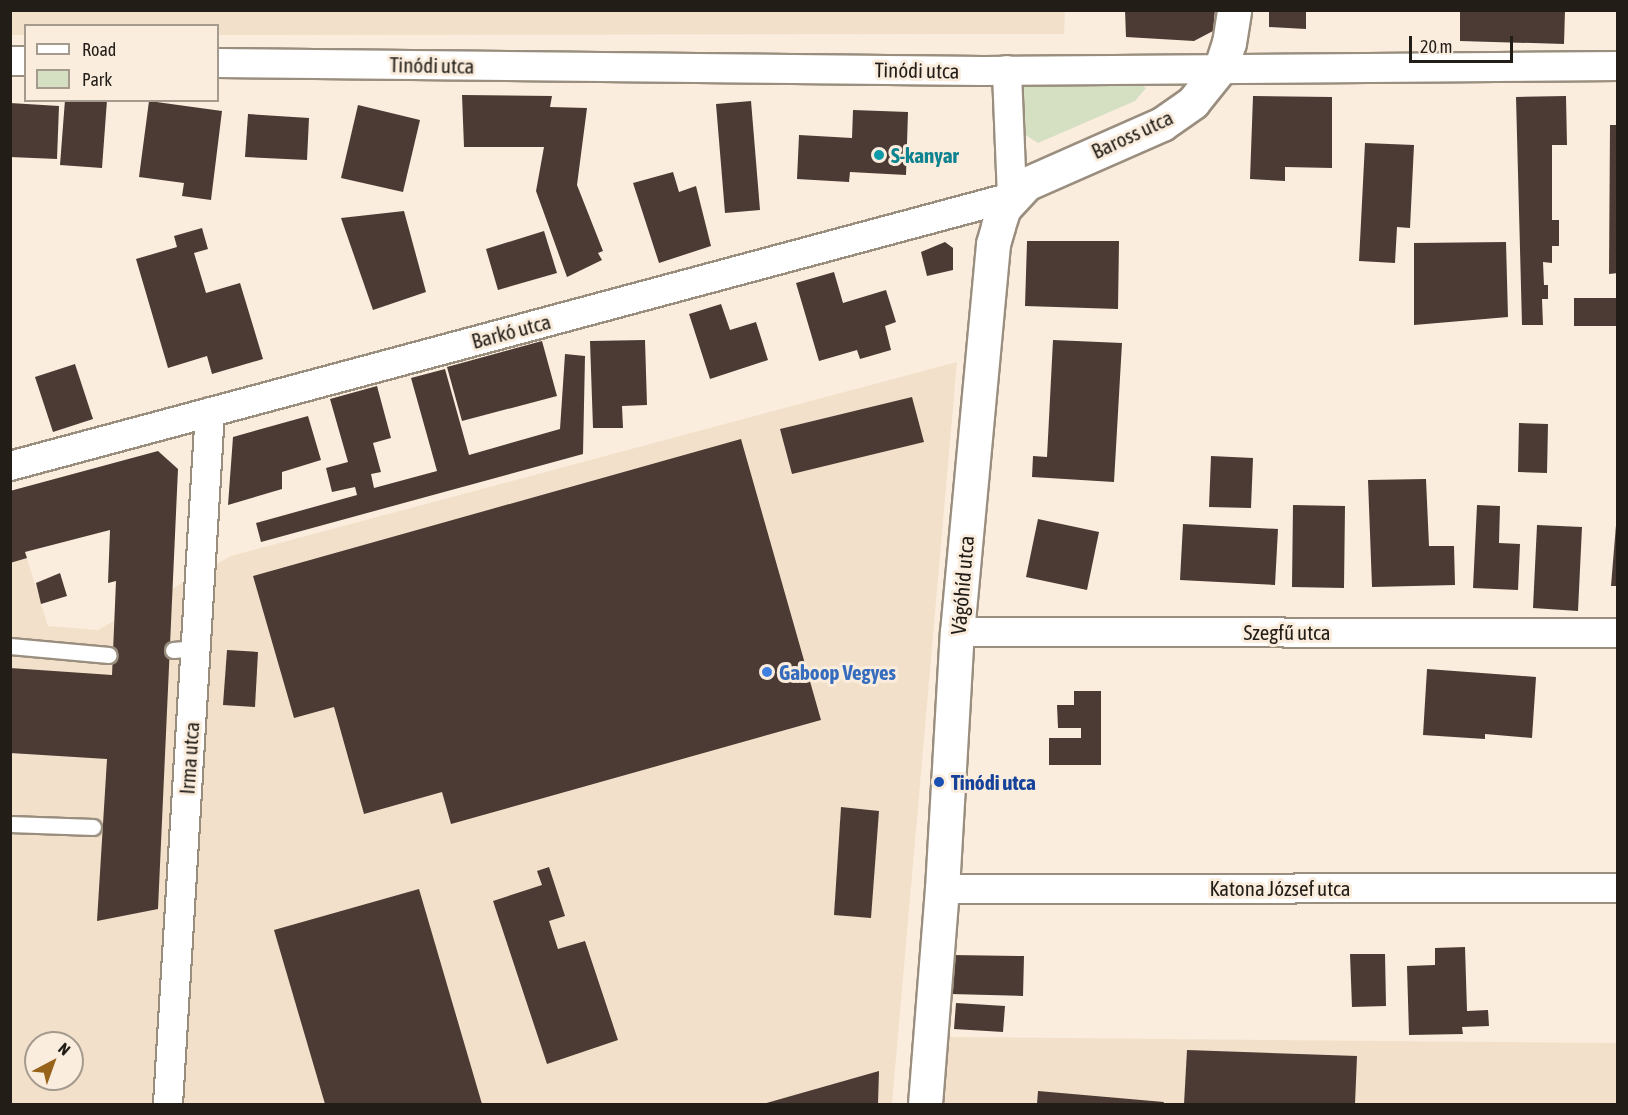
<!DOCTYPE html>
<meta charset="utf-8">
<style>
body{margin:0}
#map{position:relative;width:1628px;height:1115px;overflow:hidden;background:#faeddd;font-family:"Asap Condensed",sans-serif}
div>[style]{position:absolute}
.built>*{inset:0;background:#f3e0ca}
.green>*{inset:0;background:#d5dfc1}
.building>*{inset:0;background:#4b3b34}
.roads{filter:drop-shadow(2px 0 #9a8e7f) drop-shadow(-2px 0 #9a8e7f) drop-shadow(0 2px #9a8e7f) drop-shadow(0 -2px #9a8e7f)}
.service>*{height:15px;margin:-7.5px;padding:0 7.5px;transform-origin:7.5px;border-radius:7.5px;background:#fff}
.minor>*{height:28px;margin:-14px;padding:0 14px;transform-origin:14px;border-radius:14px;background:#fff}
.tertiary>*{height:33px;margin:-16.5px;padding:0 16.5px;transform-origin:16.5px;border-radius:16.5px;background:#fff}
.dots>*{width:16px;height:16px;translate:-50% -50%;box-sizing:border-box;border:3px solid #faeddd;border-radius:50%}
span{translate:-50% -50%;white-space:nowrap;text-align:center;line-height:1.15;-webkit-text-stroke:6px #faeddd;paint-order:stroke}
.street-label{font-size:21px;color:#221d17}
.culture-label{font-size:21px;color:#0d838f;font-weight:700}
.left{translate:0 -50%;text-align:left}
.shop-label{font-size:21px;color:#366cbe;font-weight:700}
.transit-label{font-size:21px;color:#164399;font-weight:700}
.frame{position:absolute;inset:0;border:12px solid #221d17;pointer-events:none}
.legend{position:absolute;left:24px;top:24px;width:195px;height:78px;box-sizing:border-box;background:#faeddd;border:2px solid #a49a8e;margin:0;padding:8px 10px;list-style:none;font-size:18px;color:#221d17}
.legend li{display:flex;align-items:center;gap:12px;height:30px}
.legend b{width:30px;border:2px solid #a49a8e}
.north{position:absolute;left:24px;top:1031px;width:60px;height:60px;box-sizing:border-box;background:#faeddd;border:2px solid #a49a8e;border-radius:50%;rotate:41deg;font-size:16px;font-weight:700;line-height:24px;text-align:center;color:#221d17}
.north::after{content:'';display:block;margin:auto;width:21px;height:27px;background:#976219;clip-path:polygon(50% 0,100% 100%,50% 72%,0 100%)}
.scale{position:absolute;left:1409px;top:36px;width:104px;height:27px;box-sizing:border-box;border:3px solid #221d17;border-top:0;padding-left:8px;font-size:18px;line-height:21px;white-space:nowrap;color:#221d17;-webkit-text-stroke:4px #faeddd;paint-order:stroke}
</style>
<div id="map">
<div class="built">
<i style="clip-path:polygon(10px 11px,1064px 10px,1065px 11px,1064px 34px,218px 35px,218px 26px,26px 26px,25px 35px,11px 35px)"></i>
<i style="clip-path:polygon(evenodd,957px 362px,892px 1104px,11px 1104px,10px 504px,48px 626px,98px 630px,231px 556px,957px 362px,36px 1043px,72px 1043px,72px 1079px,36px 1079px,36px 1043px)"></i>
<i style="clip-path:polygon(949px 1037px,1617px 1043px,1617px 1104px,944px 1104px)"></i>
</div>
<div class="green">
<i style="clip-path:polygon(1135px 80px,1146px 88px,1135px 101px,1038px 143px,1021px 132px,1019px 91px,1029px 81px)"></i>
</div>
<div class="building">
<i style="clip-path:polygon(1125px 10px,1215px 10px,1213px 31px,1194px 41px,1126px 37px)"></i>
<i style="clip-path:polygon(1269px 10px,1306px 10px,1306px 29px,1269px 27px)"></i>
<i style="clip-path:polygon(1460px 10px,1565px 10px,1564px 44px,1460px 41px)"></i>
<i style="clip-path:polygon(462px 95px,552px 96px,550px 107px,587px 108px,577px 185px,603px 251px,598px 253px,602px 260px,567px 277px,536px 191px,544px 147px,464px 147px)"></i>
<i style="clip-path:polygon(1253px 96px,1332px 97px,1332px 168px,1285px 167px,1285px 181px,1250px 179px)"></i>
<i style="clip-path:polygon(1566px 96px,1567px 145px,1552px 145px,1552px 220px,1559px 220px,1559px 246px,1552px 246px,1552px 263px,1543px 262px,1544px 285px,1548px 285px,1548px 299px,1542px 299px,1543px 325px,1522px 325px,1516px 97px)"></i>
<i style="clip-path:polygon(65px 100px,107px 100px,102px 168px,60px 165px)"></i>
<i style="clip-path:polygon(149px 101px,222px 111px,211px 200px,182px 196px,184px 183px,139px 177px)"></i>
<i style="clip-path:polygon(751px 101px,760px 210px,725px 213px,716px 104px)"></i>
<i style="clip-path:polygon(10px 103px,59px 106px,57px 159px,10px 157px)"></i>
<i style="clip-path:polygon(358px 105px,420px 120px,403px 192px,341px 178px)"></i>
<i style="clip-path:polygon(853px 110px,908px 112px,906px 175px,850px 172px,849px 182px,797px 179px,799px 135px,852px 138px)"></i>
<i style="clip-path:polygon(248px 114px,309px 118px,307px 160px,245px 157px)"></i>
<i style="clip-path:polygon(1610px 125px,1618px 125px,1618px 273px,1609px 274px)"></i>
<i style="clip-path:polygon(1365px 143px,1414px 145px,1410px 228px,1397px 227px,1395px 263px,1359px 261px)"></i>
<i style="clip-path:polygon(673px 172px,679px 192px,696px 186px,711px 246px,659px 263px,633px 183px)"></i>
<i style="clip-path:polygon(404px 211px,426px 292px,373px 310px,341px 218px)"></i>
<i style="clip-path:polygon(202px 228px,208px 249px,194px 253px,206px 293px,240px 283px,263px 359px,212px 374px,207px 356px,168px 368px,136px 259px,177px 247px,174px 236px)"></i>
<i style="clip-path:polygon(544px 231px,557px 273px,498px 290px,486px 249px)"></i>
<i style="clip-path:polygon(1027px 241px,1119px 241px,1118px 309px,1025px 306px)"></i>
<i style="clip-path:polygon(945px 242px,953px 248px,953px 270px,927px 276px,921px 252px)"></i>
<i style="clip-path:polygon(1506px 242px,1508px 317px,1414px 325px,1414px 243px)"></i>
<i style="clip-path:polygon(834px 272px,843px 303px,886px 290px,896px 322px,885px 326px,891px 350px,860px 359px,857px 350px,819px 361px,796px 283px)"></i>
<i style="clip-path:polygon(1574px 298px,1618px 298px,1618px 326px,1574px 326px)"></i>
<i style="clip-path:polygon(721px 304px,730px 330px,756px 322px,768px 360px,710px 379px,689px 314px)"></i>
<i style="clip-path:polygon(645px 340px,647px 405px,622px 406px,623px 428px,593px 428px,590px 341px)"></i>
<i style="clip-path:polygon(1053px 340px,1122px 343px,1114px 482px,1032px 477px,1033px 456px,1047px 457px)"></i>
<i style="clip-path:polygon(542px 341px,557px 396px,462px 421px,447px 367px)"></i>
<i style="clip-path:polygon(565px 354px,585px 356px,583px 454px,261px 542px,256px 523px,357px 495px,355px 487px,332px 492px,326px 468px,348px 462px,330px 399px,377px 386px,391px 438px,373px 443px,381px 472px,371px 474px,374px 488px,437px 471px,411px 378px,445px 369px,469px 455px,560px 429px)"></i>
<i style="clip-path:polygon(75px 364px,93px 419px,53px 432px,35px 377px)"></i>
<i style="clip-path:polygon(912px 397px,924px 442px,792px 474px,780px 429px)"></i>
<i style="clip-path:polygon(308px 416px,321px 460px,282px 472px,282px 489px,228px 505px,233px 437px)"></i>
<i style="clip-path:polygon(1519px 423px,1548px 424px,1547px 473px,1518px 472px)"></i>
<i style="clip-path:polygon(741px 439px,821px 720px,451px 824px,442px 792px,364px 814px,334px 707px,294px 718px,253px 576px)"></i>
<i style="clip-path:polygon(158px 451px,178px 469px,158px 909px,97px 921px,107px 759px,10px 753px,10px 668px,112px 675px,116px 581px,108px 583px,110px 530px,25px 552px,27px 558px,10px 563px,10px 491px)"></i>
<i style="clip-path:polygon(1211px 456px,1253px 458px,1251px 508px,1209px 507px)"></i>
<i style="clip-path:polygon(1426px 479px,1429px 546px,1454px 546px,1455px 585px,1372px 587px,1368px 480px)"></i>
<i style="clip-path:polygon(1293px 505px,1345px 506px,1344px 588px,1292px 587px)"></i>
<i style="clip-path:polygon(1477px 505px,1500px 506px,1499px 543px,1520px 544px,1518px 590px,1473px 588px)"></i>
<i style="clip-path:polygon(1038px 519px,1099px 532px,1087px 590px,1026px 577px)"></i>
<i style="clip-path:polygon(1183px 524px,1278px 529px,1275px 585px,1180px 580px)"></i>
<i style="clip-path:polygon(1537px 525px,1582px 527px,1578px 611px,1533px 608px)"></i>
<i style="clip-path:polygon(1616px 525px,1618px 525px,1618px 586px,1611px 586px)"></i>
<i style="clip-path:polygon(60px 573px,67px 596px,41px 604px,36px 583px)"></i>
<i style="clip-path:polygon(227px 650px,258px 652px,255px 707px,223px 705px)"></i>
<i style="clip-path:polygon(1427px 669px,1536px 677px,1532px 738px,1485px 734px,1485px 739px,1423px 735px)"></i>
<i style="clip-path:polygon(1074px 691px,1101px 691px,1101px 765px,1049px 765px,1049px 738px,1081px 738px,1081px 728px,1058px 728px,1057px 705px,1074px 705px)"></i>
<i style="clip-path:polygon(841px 807px,879px 811px,871px 918px,834px 915px)"></i>
<i style="clip-path:polygon(549px 867px,565px 916px,549px 921px,558px 949px,585px 941px,618px 1040px,547px 1064px,493px 901px,542px 885px,537px 871px)"></i>
<i style="clip-path:polygon(419px 889px,482px 1104px,325px 1104px,274px 930px)"></i>
<i style="clip-path:polygon(1465px 947px,1467px 1011px,1488px 1010px,1489px 1026px,1462px 1027px,1463px 1034px,1409px 1035px,1407px 966px,1435px 965px,1435px 948px)"></i>
<i style="clip-path:polygon(1350px 954px,1385px 954px,1386px 1006px,1352px 1007px)"></i>
<i style="clip-path:polygon(952px 955px,1024px 956px,1023px 996px,951px 994px)"></i>
<i style="clip-path:polygon(956px 1003px,1005px 1006px,1003px 1032px,954px 1029px)"></i>
<i style="clip-path:polygon(1187px 1050px,1357px 1056px,1355px 1104px,1184px 1104px)"></i>
<i style="clip-path:polygon(879px 1071px,878px 1104px,763px 1104px)"></i>
<i style="clip-path:polygon(1038px 1091px,1164px 1102px,1163px 1104px,1037px 1104px)"></i>
</div>
<div class="roads">
<div class="service">
<i style="left:10px;top:646px;width:99px;rotate:5.2deg"></i>
<i style="left:173px;top:650px;width:23px;rotate:-5deg"></i>
<i style="left:10px;top:824px;width:83px;rotate:2.1deg"></i>
</div>
<div class="minor">
<i style="left:10px;top:61px;width:16px"></i>
<i style="left:218px;top:63px;width:765px;rotate:0.6deg"></i>
<i style="left:983px;top:71px;width:635px;rotate:-0.45deg"></i>
<i style="left:10px;top:466px;width:1037px;rotate:-15.03deg"></i>
<i style="left:1012px;top:197px;width:127px;rotate:-92.3deg"></i>
<i style="left:957px;top:632px;width:661px;rotate:0.09deg"></i>
<i style="left:942px;top:889px;width:676px;rotate:-0.08deg"></i>
<i style="left:168px;top:1104px;width:693px;rotate:-86.53deg"></i>
</div>
<div class="tertiary">
<i style="left:925px;top:1104px;width:216px;rotate:-85.5deg"></i>
<i style="left:942px;top:889px;width:257px;rotate:-86.7deg"></i>
<i style="left:957px;top:632px;width:390px;rotate:-84.7deg"></i>
<i style="left:993px;top:244px;width:19px;rotate:-74deg"></i>
<i style="left:998px;top:226px;width:19px;rotate:-72deg"></i>
<i style="left:1004px;top:208px;width:33px;rotate:-47deg"></i>
<i style="left:1026px;top:184px;width:149px;rotate:-23.8deg"></i>
<i style="left:1162px;top:124px;width:38px;rotate:-35deg"></i>
<i style="left:1193px;top:102px;width:45px;rotate:-51.3deg"></i>
<i style="left:1221px;top:67px;width:25px;rotate:-72deg"></i>
<i style="left:1229px;top:43px;width:33px;rotate:-81deg"></i>
</div>
</div>
<div class="dots">
<i style="left:879px;top:155px;background:#0f9aa8"></i>
<i style="left:767px;top:672px;background:#3f7fe0"></i>
<i style="left:939px;top:782px;background:#1a4fb4"></i>
</div>
<div class="street-label">
<span style="left:432px;top:65px;rotate:1deg">Tinódi utca</span>
<span style="left:917px;top:70px;rotate:1deg">Tinódi utca</span>
<span style="left:1132px;top:134px;rotate:-25deg">Baross utca</span>
<span style="left:511px;top:331px;rotate:-15deg">Barkó utca</span>
<span style="left:962px;top:585px;rotate:-85deg">Vágóhíd utca</span>
<span style="left:1287px;top:632px">Szegfű utca</span>
<span style="left:189px;top:758px;rotate:-86deg">Irma utca</span>
<span style="left:1280px;top:888px">Katona József utca</span>
</div>
<div class="culture-label">
<span class="left" style="left:891px;top:155px">S-kanyar</span>
</div>
<div class="shop-label">
<span class="left" style="left:779px;top:672px">Gaboop Vegyes</span>
</div>
<div class="transit-label">
<span class="left" style="left:951px;top:782px">Tinódi utca</span>
</div>
<div class="frame"></div>
<ul class="legend">
<li><b style="height:8px;background:#fff"></b>Road</li>
<li><b style="height:16px;background:#d5dfc1"></b>Park</li>
</ul>
<div class="north">N</div>
<div class="scale">20 m</div>
</div>
